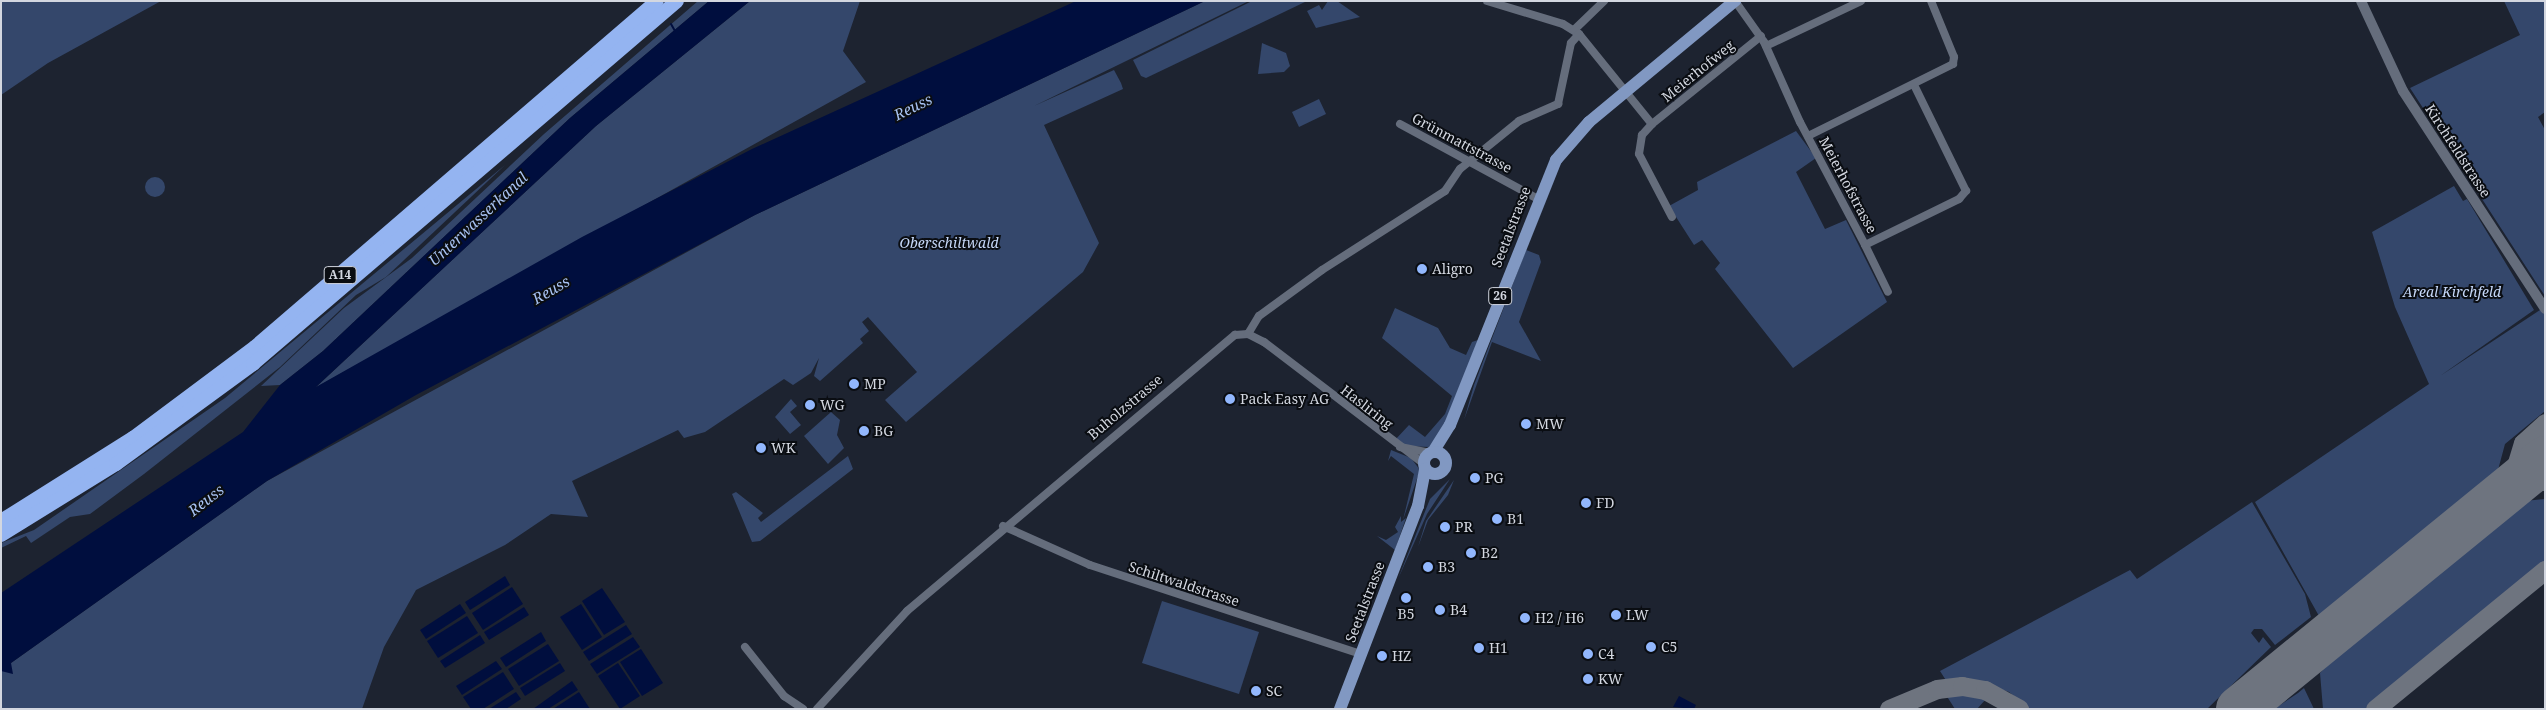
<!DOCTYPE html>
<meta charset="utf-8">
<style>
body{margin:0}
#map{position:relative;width:2546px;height:710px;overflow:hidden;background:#1d2330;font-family:"Noto Serif",serif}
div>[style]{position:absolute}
.green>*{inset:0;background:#34476b}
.round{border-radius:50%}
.water>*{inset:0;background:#000e3e}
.stream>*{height:2px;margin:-1px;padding:0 1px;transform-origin:1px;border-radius:1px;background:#000e3e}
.taxiway>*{height:19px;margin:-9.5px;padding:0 9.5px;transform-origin:9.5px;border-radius:9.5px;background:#6e747f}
.runway>*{height:46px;margin:-23px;padding:0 23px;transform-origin:23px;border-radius:23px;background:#6e747f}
.minor>*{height:8px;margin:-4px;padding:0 4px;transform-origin:4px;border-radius:4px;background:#656d7c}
.tertiary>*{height:10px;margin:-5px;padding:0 5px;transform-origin:5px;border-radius:5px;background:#656d7c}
.primary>*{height:12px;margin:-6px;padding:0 6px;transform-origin:6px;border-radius:6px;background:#8198c2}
.primary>.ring{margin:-6px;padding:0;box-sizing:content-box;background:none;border:12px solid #8198c2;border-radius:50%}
.motorway>*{height:14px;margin:-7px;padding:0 7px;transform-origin:7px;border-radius:7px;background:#94b4f1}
.dots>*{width:14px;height:14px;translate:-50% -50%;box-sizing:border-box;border:2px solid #0a0d12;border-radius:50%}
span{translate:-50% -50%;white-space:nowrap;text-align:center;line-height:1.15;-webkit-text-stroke:4px #0a0d12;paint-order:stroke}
.shield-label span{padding:1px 4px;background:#0a0d12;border:1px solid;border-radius:4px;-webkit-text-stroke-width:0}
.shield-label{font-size:12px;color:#d3d7e0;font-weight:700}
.street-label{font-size:14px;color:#d3d7e0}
.park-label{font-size:14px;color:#c5d7f7;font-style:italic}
.poi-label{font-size:14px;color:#d3d7e0}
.left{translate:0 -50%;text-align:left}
.water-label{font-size:15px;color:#a8c2f2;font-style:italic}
.frame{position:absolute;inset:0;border:2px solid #d3d7e0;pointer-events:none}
</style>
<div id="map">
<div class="green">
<i style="clip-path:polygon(1px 1px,161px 1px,48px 63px,1px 95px)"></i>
<i style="clip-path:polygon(698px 1px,709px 1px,570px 118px,323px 351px,280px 385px,261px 386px,344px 308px,412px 258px,544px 134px)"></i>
<i style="clip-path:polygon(750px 1px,860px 1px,843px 51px,866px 82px,315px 388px,596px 126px)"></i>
<i style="clip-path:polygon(1205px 1px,1249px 1px,1034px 106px,1114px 70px,1121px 83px,1123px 89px,1044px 125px,1099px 243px,1083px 272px,906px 422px,885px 400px,917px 372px,868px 317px,862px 322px,869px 331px,860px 339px,863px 343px,820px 381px,814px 376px,819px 358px,811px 373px,793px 385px,784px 379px,705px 432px,684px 438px,678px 430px,572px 481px,588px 517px,551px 514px,505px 545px,416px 590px,384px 647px,362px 709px,1px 709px,1px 671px,9px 671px,11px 663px,267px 481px,755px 215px)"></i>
<i style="clip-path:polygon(1252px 1px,1307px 1px,1146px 78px,1141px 76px,1133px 60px)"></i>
<i style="clip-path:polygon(1328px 1px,1337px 1px,1360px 17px,1316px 28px,1307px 11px,1319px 5px,1322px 10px)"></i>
<i style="clip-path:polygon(2504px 1px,2545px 1px,2545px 112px,2538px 117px,2545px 130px,2545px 296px,2410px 88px,2520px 35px)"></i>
<i style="clip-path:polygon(1262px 43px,1286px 53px,1290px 66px,1284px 72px,1258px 74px)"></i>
<i style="clip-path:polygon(1319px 99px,1326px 114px,1299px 127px,1292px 112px)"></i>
<i style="clip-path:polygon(1796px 131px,1816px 158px,1796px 172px,1825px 229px,1846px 220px,1887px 302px,1793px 368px,1715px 269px,1720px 263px,1702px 240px,1694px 245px,1669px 206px,1698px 190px,1697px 182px)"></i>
<i style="clip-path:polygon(505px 165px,386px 277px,356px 295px,280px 367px,144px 474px,90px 514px,70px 517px,31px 543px,26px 536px,1px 548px,1px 543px,34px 530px,225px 398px)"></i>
<i class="round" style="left:145px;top:177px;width:20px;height:20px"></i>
<i style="clip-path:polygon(2454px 186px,2463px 201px,2467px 199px,2534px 310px,2440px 376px,2540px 310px,2545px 314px,2545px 411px,2505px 444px,2498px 470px,2319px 616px,2255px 502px,2429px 384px,2395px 307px,2372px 232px)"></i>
<i style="clip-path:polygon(1526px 250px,1539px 255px,1541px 262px,1519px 322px,1541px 361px,1492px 342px,1464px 420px,1474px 385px)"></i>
<i style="clip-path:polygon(1395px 308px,1438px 328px,1450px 348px,1466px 355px,1472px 342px,1478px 340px,1443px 428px,1429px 447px,1406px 446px,1395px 440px,1409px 425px,1425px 437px,1445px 414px,1452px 396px,1382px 338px)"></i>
<i style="clip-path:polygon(791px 399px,797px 406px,790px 412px,801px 425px,790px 434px,775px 417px)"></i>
<i style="clip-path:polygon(831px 412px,840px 420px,837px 435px,844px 448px,828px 464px,804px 436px)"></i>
<i style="clip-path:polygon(1391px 450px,1411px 458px,1420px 470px,1403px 520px,1414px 474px,1391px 456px,1388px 461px)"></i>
<i style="clip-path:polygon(848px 456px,853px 469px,760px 541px,752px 542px,732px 494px,736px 492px,763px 513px,758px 518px,761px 522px)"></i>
<i style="clip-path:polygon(1450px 479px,1427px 514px,1398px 579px,1430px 499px)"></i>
<i style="clip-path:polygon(1454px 480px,1448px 495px,1428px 520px,1418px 547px,1426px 521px)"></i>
<i style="clip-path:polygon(2545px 499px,2545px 562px,2365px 709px,2323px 709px,2320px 673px,2337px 654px,2524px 501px)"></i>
<i style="clip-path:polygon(2252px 502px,2305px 594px,2311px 617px,2275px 645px,2262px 629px,2254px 629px,2251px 633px,2259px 643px,2263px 637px,2271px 647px,2207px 709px,2030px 709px,2009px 692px,1978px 681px,1947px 682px,1940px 671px,2130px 570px,2137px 579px)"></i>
<i style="clip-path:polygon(1401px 516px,1401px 522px,1406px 518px,1395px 550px,1377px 536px,1386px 540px,1398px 532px,1395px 527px)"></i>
<i style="clip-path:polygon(1162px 601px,1259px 632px,1239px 694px,1142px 663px)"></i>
<i style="clip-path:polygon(2304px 688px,2314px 709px,2274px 709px,2298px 693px)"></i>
<i style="clip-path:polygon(1966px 693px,1979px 695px,1986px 699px,1977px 709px,1955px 709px,1946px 695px)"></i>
</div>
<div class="water">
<i style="clip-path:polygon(709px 1px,750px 1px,596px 126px,316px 387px,582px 237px,752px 149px,1076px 1px,1205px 1px,755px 215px,416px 395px,267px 481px,11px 663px,13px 674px,1px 671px,1px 593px,243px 432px,280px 385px,323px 351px,570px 118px)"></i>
<i style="clip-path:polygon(505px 576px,510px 585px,470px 610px,465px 602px)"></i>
<i style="clip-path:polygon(512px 587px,523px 604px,483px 630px,472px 613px)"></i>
<i style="clip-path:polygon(602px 588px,625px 622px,604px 635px,582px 601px)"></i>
<i style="clip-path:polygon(460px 604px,466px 613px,426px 639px,420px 630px)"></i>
<i style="clip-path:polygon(581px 604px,602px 637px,582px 650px,560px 617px)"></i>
<i style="clip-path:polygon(524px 607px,529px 615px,489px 640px,484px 632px)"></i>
<i style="clip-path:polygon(467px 616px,478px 633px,438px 658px,427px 641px)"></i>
<i style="clip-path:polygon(626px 625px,632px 634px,589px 661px,583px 652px)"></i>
<i style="clip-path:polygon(541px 632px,546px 641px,506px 667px,500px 658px)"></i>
<i style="clip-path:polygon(480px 635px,485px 643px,445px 668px,440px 661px)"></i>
<i style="clip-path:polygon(633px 637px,640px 647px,597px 674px,590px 664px)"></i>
<i style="clip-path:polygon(548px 644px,559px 661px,519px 686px,508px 669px)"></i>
<i style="clip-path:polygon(641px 649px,663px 683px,642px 696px,620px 662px)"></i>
<i style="clip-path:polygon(496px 661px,502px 669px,462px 695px,456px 686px)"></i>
<i style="clip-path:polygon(560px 663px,565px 671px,525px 696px,520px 688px)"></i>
<i style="clip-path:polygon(618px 663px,640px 696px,620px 709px,598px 676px)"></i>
<i style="clip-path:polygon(503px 672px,514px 689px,483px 709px,471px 709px,463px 697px)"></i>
<i style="clip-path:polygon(572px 681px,578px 690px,548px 709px,533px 709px)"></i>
<i style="clip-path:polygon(516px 692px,521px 699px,506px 709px,489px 709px)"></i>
<i style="clip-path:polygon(579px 692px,590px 709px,553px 709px)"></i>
<i style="clip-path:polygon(1679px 696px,1696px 705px,1694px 709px,1673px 707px)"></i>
</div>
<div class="stream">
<i style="left:671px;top:24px;width:8px;rotate:60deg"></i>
</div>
<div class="taxiway">
<i style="left:2518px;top:481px;width:27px"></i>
<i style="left:2509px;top:489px;width:48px;rotate:-73.1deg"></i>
<i style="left:2523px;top:443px;width:30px;rotate:-42deg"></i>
<i style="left:1889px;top:709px;width:52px;rotate:-22.6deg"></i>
<i style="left:1937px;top:689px;width:25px;rotate:-7deg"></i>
<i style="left:1962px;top:686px;width:23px;rotate:10deg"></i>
<i style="left:1985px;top:690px;width:39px;rotate:29deg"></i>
<i style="left:2375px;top:709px;width:220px;rotate:-39.3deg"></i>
</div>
<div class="runway">
<i style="left:2239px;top:709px;width:395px;rotate:-39.2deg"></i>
</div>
<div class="minor">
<i style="left:1487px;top:1px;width:79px;rotate:16.8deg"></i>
<i style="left:1563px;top:24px;width:19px;rotate:32deg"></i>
<i style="left:1579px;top:34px;width:116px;rotate:51deg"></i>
<i style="left:1652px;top:124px;width:15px;rotate:132deg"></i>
<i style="left:1642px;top:135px;width:19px;rotate:99deg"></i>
<i style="left:1639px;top:154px;width:71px;rotate:62.4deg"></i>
<i style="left:1735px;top:1px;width:50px;rotate:54.7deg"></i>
<i style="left:1764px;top:42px;width:88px;rotate:65.8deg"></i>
<i style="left:1800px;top:122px;width:139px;rotate:62.1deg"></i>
<i style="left:1865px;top:245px;width:105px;rotate:-26.1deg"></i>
<i style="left:1959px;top:199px;width:11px;rotate:-49deg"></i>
<i style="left:1966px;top:191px;width:118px;rotate:-116.1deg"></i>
<i style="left:1574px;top:30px;width:42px;rotate:-44deg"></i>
<i style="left:1766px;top:46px;width:105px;rotate:-25.3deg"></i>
<i style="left:1400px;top:124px;width:157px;rotate:28.5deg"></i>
<i style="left:1652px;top:124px;width:140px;rotate:-38.9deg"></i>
<i style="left:1808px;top:136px;width:162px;rotate:-26.4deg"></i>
<i style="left:1953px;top:64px;width:7px;rotate:-82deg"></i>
<i style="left:1954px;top:57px;width:61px;rotate:-112.3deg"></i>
<i style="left:1865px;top:245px;width:52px;rotate:63.9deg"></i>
<i style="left:1248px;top:334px;width:21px;rotate:-59deg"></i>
<i style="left:1259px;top:316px;width:78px;rotate:-36.1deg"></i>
<i style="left:1322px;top:270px;width:146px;rotate:-32.7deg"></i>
<i style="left:1445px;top:191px;width:27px;rotate:-56deg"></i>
<i style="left:1460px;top:169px;width:76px;rotate:-39.1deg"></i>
<i style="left:1519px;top:121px;width:43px;rotate:-23.6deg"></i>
<i style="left:1558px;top:104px;width:62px;rotate:-78deg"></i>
<i style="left:1571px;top:43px;width:12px;rotate:-48deg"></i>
<i style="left:1400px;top:447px;width:31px;rotate:11deg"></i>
<i style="left:1003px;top:526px;width:95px;rotate:24.1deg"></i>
<i style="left:1090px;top:565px;width:285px;rotate:18.2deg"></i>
<i style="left:745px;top:647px;width:63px;rotate:51.5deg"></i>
<i style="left:784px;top:696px;width:23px;rotate:34deg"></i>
<i style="left:817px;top:709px;width:133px;rotate:-47.4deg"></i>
<i style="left:907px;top:611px;width:429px;rotate:-40.1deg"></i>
<i style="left:1235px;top:335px;width:13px;rotate:-4deg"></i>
<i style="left:1248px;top:334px;width:18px;rotate:27deg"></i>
<i style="left:1264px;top:342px;width:201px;rotate:37.3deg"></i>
</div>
<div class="tertiary">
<i style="left:2361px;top:1px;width:99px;rotate:65deg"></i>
<i style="left:2403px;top:91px;width:260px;rotate:56.9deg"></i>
</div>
<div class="primary">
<i style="left:1433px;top:452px;width:32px;rotate:-58deg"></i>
<i style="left:1450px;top:425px;width:285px;rotate:-68.2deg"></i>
<i style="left:1556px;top:160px;width:50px;rotate:-49deg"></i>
<i style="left:1589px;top:122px;width:190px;rotate:-39.7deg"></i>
<i class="ring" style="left:1424px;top:452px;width:10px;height:10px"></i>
<i style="left:1340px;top:709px;width:217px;rotate:-69deg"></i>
<i style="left:1418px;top:506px;width:38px;rotate:-79deg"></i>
</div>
<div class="motorway">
<i style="left:1px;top:521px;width:156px;rotate:-32.2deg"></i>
<i style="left:133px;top:438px;width:152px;rotate:-36.7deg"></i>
<i style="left:255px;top:347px;width:530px;rotate:-40.72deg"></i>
<i style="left:1px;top:535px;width:135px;rotate:-31.7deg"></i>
<i style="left:116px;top:464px;width:170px;rotate:-36.1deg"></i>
<i style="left:253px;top:364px;width:558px;rotate:-40.57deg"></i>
</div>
<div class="dots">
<i style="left:1422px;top:269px;background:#92b7fd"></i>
<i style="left:854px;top:384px;background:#92b7fd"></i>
<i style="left:1230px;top:399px;background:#92b7fd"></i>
<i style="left:810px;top:405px;background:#92b7fd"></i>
<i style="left:1526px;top:424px;background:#92b7fd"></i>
<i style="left:864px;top:431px;background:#92b7fd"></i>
<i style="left:761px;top:448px;background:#92b7fd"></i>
<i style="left:1475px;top:478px;background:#92b7fd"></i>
<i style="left:1586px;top:503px;background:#92b7fd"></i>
<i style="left:1497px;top:519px;background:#92b7fd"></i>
<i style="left:1445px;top:527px;background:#92b7fd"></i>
<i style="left:1471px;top:553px;background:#92b7fd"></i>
<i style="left:1428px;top:567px;background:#92b7fd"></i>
<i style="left:1406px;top:598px;background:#92b7fd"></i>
<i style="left:1440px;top:610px;background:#92b7fd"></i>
<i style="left:1616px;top:615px;background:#92b7fd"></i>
<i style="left:1525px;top:618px;background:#92b7fd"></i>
<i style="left:1651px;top:647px;background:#92b7fd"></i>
<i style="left:1479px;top:648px;background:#92b7fd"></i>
<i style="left:1588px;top:654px;background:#92b7fd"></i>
<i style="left:1382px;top:656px;background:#92b7fd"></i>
<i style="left:1588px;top:679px;background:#92b7fd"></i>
<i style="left:1256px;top:691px;background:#92b7fd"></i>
</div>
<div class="shield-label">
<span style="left:340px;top:275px">A14</span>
<span style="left:1500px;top:296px">26</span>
</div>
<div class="street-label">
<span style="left:1698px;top:71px;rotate:-39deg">Meierhofweg</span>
<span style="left:1462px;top:143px;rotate:28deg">Grünmattstrasse</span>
<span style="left:2458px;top:151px;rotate:57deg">Kirchfeldstrasse</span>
<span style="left:1848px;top:185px;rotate:62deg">Meierhofstrasse</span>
<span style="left:1511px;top:227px;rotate:-69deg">Seetalstrasse</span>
<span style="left:1125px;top:407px;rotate:-40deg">Buholzstrasse</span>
<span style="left:1367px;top:407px;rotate:38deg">Hasliring</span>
<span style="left:1184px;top:584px;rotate:18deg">Schiltwaldstrasse</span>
<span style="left:1365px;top:602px;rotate:-69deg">Seetalstrasse</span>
</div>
<div class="park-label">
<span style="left:949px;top:243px">Oberschiltwald</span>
<span style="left:2452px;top:292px">Areal Kirchfeld</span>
</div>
<div class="poi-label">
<span class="left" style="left:1432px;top:269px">Aligro</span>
<span class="left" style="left:864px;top:384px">MP</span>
<span class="left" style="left:1240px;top:399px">Pack Easy AG</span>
<span class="left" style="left:820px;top:405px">WG</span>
<span class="left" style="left:1536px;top:424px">MW</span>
<span class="left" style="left:874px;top:431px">BG</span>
<span class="left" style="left:771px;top:448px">WK</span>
<span class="left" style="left:1485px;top:478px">PG</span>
<span class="left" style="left:1596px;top:503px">FD</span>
<span class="left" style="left:1507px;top:519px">B1</span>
<span class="left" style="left:1455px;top:527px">PR</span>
<span class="left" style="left:1481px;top:553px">B2</span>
<span class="left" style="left:1438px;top:567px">B3</span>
<span class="left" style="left:1450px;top:610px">B4</span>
<span style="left:1406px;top:614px">B5</span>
<span class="left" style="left:1626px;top:615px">LW</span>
<span class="left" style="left:1535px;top:618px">H2 / H6</span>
<span class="left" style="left:1661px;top:647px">C5</span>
<span class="left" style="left:1489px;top:648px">H1</span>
<span class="left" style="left:1598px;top:654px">C4</span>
<span class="left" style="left:1392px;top:656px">HZ</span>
<span class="left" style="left:1598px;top:679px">KW</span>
<span class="left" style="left:1266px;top:691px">SC</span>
</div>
<div class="water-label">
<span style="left:913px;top:107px;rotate:-26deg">Reuss</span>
<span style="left:478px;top:219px;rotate:-43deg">Unterwasserkanal</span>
<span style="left:551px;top:290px;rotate:-30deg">Reuss</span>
<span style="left:206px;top:500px;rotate:-38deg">Reuss</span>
</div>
<div class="frame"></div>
</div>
